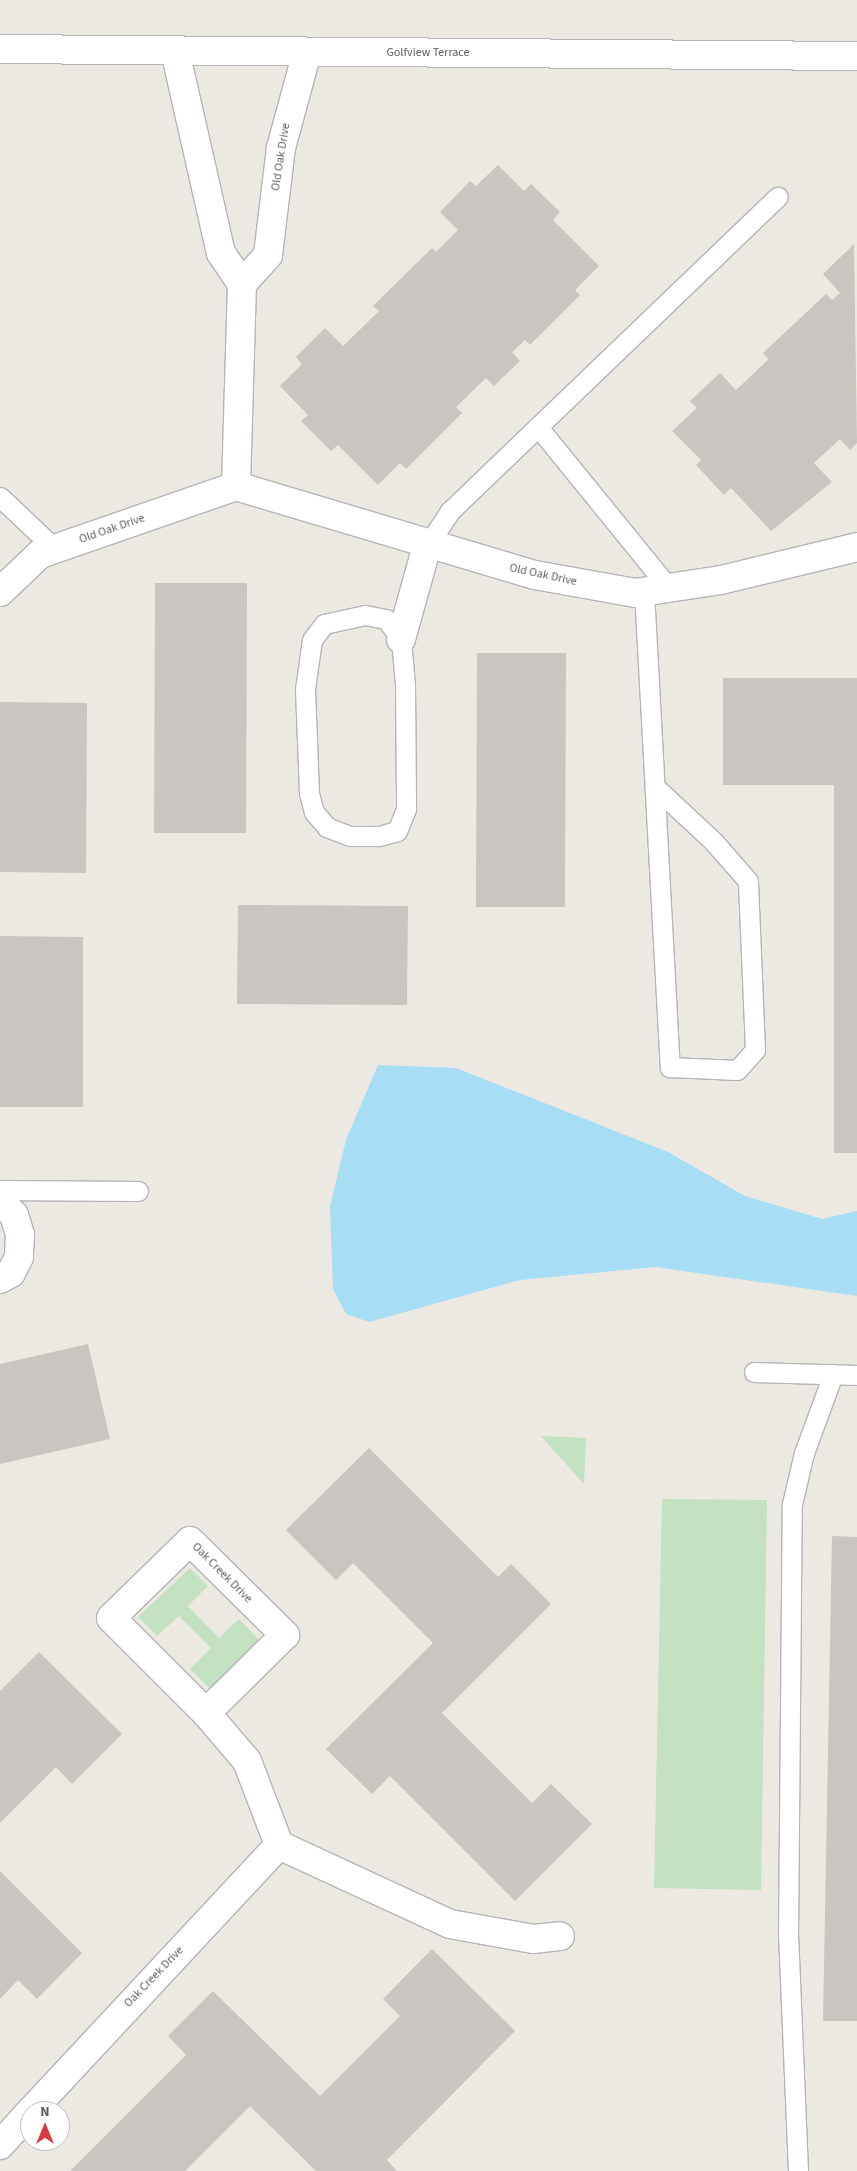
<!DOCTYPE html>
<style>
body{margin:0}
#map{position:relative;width:857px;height:2171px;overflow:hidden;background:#ece9e2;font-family:"Source Sans 3",sans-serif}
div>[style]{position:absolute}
.green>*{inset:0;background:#c4e1c1}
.water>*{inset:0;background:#a8ddf6}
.building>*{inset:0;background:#c9c5c1}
.roads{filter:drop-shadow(1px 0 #b3b5b8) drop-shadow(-1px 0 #b3b5b8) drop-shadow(0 1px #b3b5b8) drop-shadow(0 -1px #b3b5b8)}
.lane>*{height:19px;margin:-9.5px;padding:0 9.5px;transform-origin:9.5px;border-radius:9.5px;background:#fff}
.street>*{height:28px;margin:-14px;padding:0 14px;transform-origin:14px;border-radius:14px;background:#fff}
span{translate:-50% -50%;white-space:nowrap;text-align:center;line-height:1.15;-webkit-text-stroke:4px #fff;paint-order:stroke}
.street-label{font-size:12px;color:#5a5e61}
.north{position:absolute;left:20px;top:2101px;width:50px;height:50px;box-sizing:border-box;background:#fff;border:1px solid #bdbfc0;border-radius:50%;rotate:0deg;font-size:14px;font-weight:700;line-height:20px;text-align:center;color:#5a5e61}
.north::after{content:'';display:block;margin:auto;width:18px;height:22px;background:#d83c42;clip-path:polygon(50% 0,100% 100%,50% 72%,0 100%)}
</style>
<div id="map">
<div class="green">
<i style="clip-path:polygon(541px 1436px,586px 1438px,584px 1484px)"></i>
<i style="clip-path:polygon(662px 1499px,767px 1500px,761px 1890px,654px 1888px)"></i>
<i style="clip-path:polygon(190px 1568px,208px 1586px,188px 1606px,219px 1638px,239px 1619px,260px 1641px,211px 1690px,190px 1669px,211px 1648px,179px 1616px,157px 1636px,138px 1617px)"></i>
</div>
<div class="water">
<i style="clip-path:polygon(378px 1065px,456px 1068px,668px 1152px,745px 1196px,822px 1219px,857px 1211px,857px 1296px,655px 1267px,520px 1280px,369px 1322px,346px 1314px,333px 1289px,330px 1206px,346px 1140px)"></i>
</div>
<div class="building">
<i style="clip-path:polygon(498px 165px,524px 191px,531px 184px,560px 212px,553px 220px,599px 266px,575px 290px,580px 295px,530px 345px,525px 340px,512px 352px,520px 361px,494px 386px,486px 378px,456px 407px,462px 413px,406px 469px,400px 463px,378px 485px,338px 445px,331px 451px,301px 421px,308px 415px,280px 386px,302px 364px,296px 357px,325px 328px,343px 346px,379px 311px,373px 306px,432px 248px,436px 252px,458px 230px,440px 212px,470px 181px,476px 186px)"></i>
<i style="clip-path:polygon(854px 244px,857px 443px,850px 450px,840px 439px,814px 463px,832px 482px,771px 531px,731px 488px,724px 495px,696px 465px,701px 460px,672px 431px,697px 408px,690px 401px,720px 373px,736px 390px,769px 359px,763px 353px,826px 294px,832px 300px,840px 293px,823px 274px)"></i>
<i style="clip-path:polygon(155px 583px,247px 583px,246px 833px,154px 833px)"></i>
<i style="clip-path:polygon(477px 653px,566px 653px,565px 907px,476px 907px)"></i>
<i style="clip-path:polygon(723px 678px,857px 678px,857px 1153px,834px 1153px,834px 785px,723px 785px)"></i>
<i style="clip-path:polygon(0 702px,87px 703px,86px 873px,0 872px)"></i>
<i style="clip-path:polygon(238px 905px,408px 906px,407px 1005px,237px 1004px)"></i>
<i style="clip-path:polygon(0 936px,83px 937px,83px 1107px,0 1107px)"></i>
<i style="clip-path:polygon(88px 1344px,110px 1439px,0 1464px,0 1364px)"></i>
<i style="clip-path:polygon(369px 1448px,498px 1577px,511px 1564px,551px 1604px,442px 1713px,532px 1803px,551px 1784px,592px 1824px,515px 1901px,390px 1776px,372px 1794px,326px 1749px,433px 1643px,353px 1563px,336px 1580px,286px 1530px)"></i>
<i style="clip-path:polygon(832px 1536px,857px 1537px,857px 2021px,823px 2021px)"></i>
<i style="clip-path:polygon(39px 1652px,122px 1734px,72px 1784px,56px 1767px,0 1823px,0 1691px)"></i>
<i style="clip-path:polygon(0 1871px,82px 1953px,37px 1999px,18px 1980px,0 1999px)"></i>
<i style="clip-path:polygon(432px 1949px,515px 2031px,387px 2160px,397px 2171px,316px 2171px,250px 2106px,185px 2171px,70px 2171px,186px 2055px,168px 2036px,213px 1991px,320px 2096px,400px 2016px,383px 1999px)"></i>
</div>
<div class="roads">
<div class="lane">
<i style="left:538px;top:427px;width:208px;rotate:50.9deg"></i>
<i style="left:0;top:497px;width:76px;rotate:43.4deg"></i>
<i style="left:427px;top:546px;width:42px;rotate:-56.7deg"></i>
<i style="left:450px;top:511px;width:454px;rotate:-43.8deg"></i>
<i style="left:644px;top:591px;width:477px;rotate:86.9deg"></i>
<i style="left:670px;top:1067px;width:67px;rotate:2.6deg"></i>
<i style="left:737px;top:1070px;width:27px;rotate:-48deg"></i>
<i style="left:755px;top:1050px;width:169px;rotate:-92.4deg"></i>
<i style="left:748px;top:881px;width:53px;rotate:-131.2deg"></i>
<i style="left:713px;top:841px;width:76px;rotate:-137.1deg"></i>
<i style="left:365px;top:615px;width:21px;rotate:11deg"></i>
<i style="left:386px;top:619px;width:25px;rotate:53deg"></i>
<i style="left:401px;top:639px;width:46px;rotate:85deg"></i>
<i style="left:405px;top:685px;width:124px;rotate:89.5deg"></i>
<i style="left:406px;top:809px;width:24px;rotate:112deg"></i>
<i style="left:397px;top:831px;width:19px;rotate:164deg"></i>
<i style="left:379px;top:836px;width:29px;rotate:180deg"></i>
<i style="left:350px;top:836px;width:25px;rotate:-159deg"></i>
<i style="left:327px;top:827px;width:20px;rotate:-131deg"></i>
<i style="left:314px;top:812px;width:20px;rotate:-105deg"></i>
<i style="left:309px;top:793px;width:104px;rotate:-92.2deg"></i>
<i style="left:305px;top:689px;width:49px;rotate:-81.9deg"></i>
<i style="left:312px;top:640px;width:20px;rotate:-53deg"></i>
<i style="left:324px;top:624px;width:42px;rotate:-12.4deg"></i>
<i style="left:0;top:1190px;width:138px;rotate:0.4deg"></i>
<i style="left:754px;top:1372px;width:103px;rotate:1.7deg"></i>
<i style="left:798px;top:2171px;width:234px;rotate:-92.4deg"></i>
<i style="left:788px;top:1937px;width:433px;rotate:-89.5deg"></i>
<i style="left:792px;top:1504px;width:52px;rotate:-76.8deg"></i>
<i style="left:804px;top:1453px;width:84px;rotate:-69.8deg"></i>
</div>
<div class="street">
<i style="left:0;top:49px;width:857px;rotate:0.47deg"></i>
<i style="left:175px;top:51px;width:207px;rotate:77.2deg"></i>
<i style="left:221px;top:253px;width:37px;rotate:56deg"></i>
<i style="left:242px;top:284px;width:202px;rotate:91.7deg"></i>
<i style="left:242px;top:284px;width:39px;rotate:-48deg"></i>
<i style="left:268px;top:255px;width:108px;rotate:-83.1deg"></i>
<i style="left:281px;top:148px;width:99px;rotate:-74.8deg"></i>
<i style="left:0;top:592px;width:55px;rotate:-43.5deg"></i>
<i style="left:40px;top:554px;width:207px;rotate:-19.1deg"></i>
<i style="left:236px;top:486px;width:312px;rotate:16.6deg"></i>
<i style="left:535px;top:575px;width:102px;rotate:10.2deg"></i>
<i style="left:635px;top:593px;width:87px;rotate:-8.6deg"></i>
<i style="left:721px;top:580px;width:140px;rotate:-13.6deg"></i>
<i style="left:401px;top:639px;width:97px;rotate:-74.4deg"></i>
<i style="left:0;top:1201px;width:20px;rotate:45deg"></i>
<i style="left:14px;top:1215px;width:21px;rotate:73deg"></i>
<i style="left:20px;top:1235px;width:22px;rotate:93deg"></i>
<i style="left:19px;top:1257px;width:18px;rotate:117deg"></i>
<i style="left:11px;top:1273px;width:13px;rotate:151deg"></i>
<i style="left:206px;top:1713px;width:134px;rotate:-135deg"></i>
<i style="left:111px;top:1618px;width:110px;rotate:-44.3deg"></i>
<i style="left:190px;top:1541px;width:134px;rotate:44.7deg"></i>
<i style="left:285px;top:1635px;width:111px;rotate:135.4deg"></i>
<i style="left:206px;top:1713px;width:63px;rotate:49.5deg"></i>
<i style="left:247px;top:1761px;width:90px;rotate:69.1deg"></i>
<i style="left:31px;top:2111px;width:364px;rotate:-47deg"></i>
<i style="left:279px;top:1845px;width:188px;rotate:24.8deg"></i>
<i style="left:450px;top:1924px;width:84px;rotate:10.2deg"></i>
<i style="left:533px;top:1939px;width:27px;rotate:-6deg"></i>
<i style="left:0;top:2145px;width:45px;rotate:-47.7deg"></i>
</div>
</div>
<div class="street-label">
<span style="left:428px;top:53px">Golfview Terrace</span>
<span style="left:281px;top:157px;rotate:-81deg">Old Oak Drive</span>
<span style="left:112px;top:529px;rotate:-19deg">Old Oak Drive</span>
<span style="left:543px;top:575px;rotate:12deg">Old Oak Drive</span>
<span style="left:222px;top:1573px;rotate:45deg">Oak Creek Drive</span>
<span style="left:154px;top:1977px;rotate:-46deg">Oak Creek Drive</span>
</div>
<div class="north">N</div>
</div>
